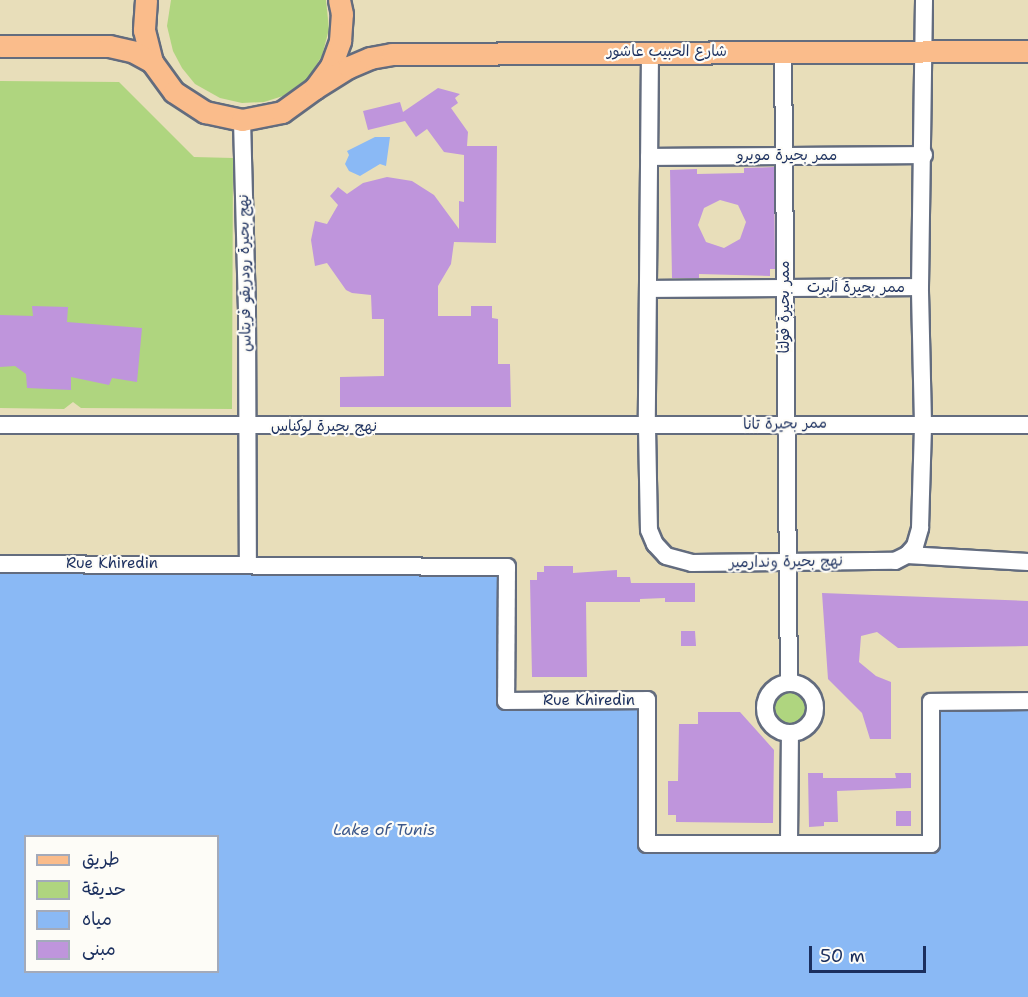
<!DOCTYPE html>
<meta charset="utf-8">
<style>
body{margin:0}
#map{position:relative;width:1028px;height:997px;overflow:hidden;background:#e8deba;font-family:"Shantell Sans","Playpen Sans Arabic",sans-serif}
div>[style]{position:absolute}
.green>*{inset:0;background:#afd57f}
.round{border-radius:50%}
.water>*{inset:0;background:#8ab9f5}
.building>*{inset:0;background:#bf95dc}
.roads{filter:drop-shadow(2px 0 #636c7e) drop-shadow(-2px 0 #636c7e) drop-shadow(0 2px #636c7e) drop-shadow(0 -2px #636c7e)}
.minor>*{height:16px;margin:-8px;padding:0 8px;transform-origin:8px;border-radius:8px;background:#fff}
.minor>.ring{margin:-8px;padding:0;box-sizing:content-box;background:none;border:16px solid #fff;border-radius:50%}
.major>*{height:21px;margin:-10.5px;padding:0 10.5px;transform-origin:10.5px;border-radius:10.5px;background:#fabc8b}
span{translate:-50% -50%;white-space:nowrap;text-align:center;line-height:1.15;-webkit-text-stroke:4.5px #fdfcf7;paint-order:stroke}
.street-label{font-size:15px;color:#1b2f5e}
.water-label{font-size:16px;color:#3c588b;font-style:italic}
.legend{position:absolute;left:24px;top:835px;width:195px;height:138px;box-sizing:border-box;background:#fdfcf7;border:2px solid #a3aaba;margin:0;padding:8px 10px;list-style:none;font-size:18px;color:#1b2f5e}
.legend li{display:flex;align-items:center;gap:12px;height:30px}
.legend b{width:30px;border:2px solid #a3aaba}
.scale{position:absolute;left:809px;top:946px;width:117px;height:27px;box-sizing:border-box;border:3px solid #1b2f5e;border-top:0;padding-left:8px;font-size:18px;line-height:21px;white-space:nowrap;color:#1b2f5e;-webkit-text-stroke:4px #fdfcf7;paint-order:stroke}
</style>
<div id="map">
<div class="green">
<i style="clip-path:polygon(171px 0,326px 0,329px 29px,322px 56px,308px 78px,283px 96px,264px 102px,242px 103px,220px 98px,195px 84px,182px 68px,173px 51px,167px 26px)"></i>
<i style="clip-path:polygon(0 81px,119px 82px,194px 157px,233px 158px,232px 409px,81px 408px,73px 402px,64px 409px,0 408px)"></i>
<i class="round" style="left:774px;top:691px;width:34px;height:34px"></i>
</div>
<div class="water">
<i style="clip-path:polygon(375px 137px,390px 137px,386px 166px,380px 164px,360px 176px,349px 171px,345px 164px,349px 155px,347px 151px)"></i>
<i style="clip-path:polygon(evenodd,0 565px,500px 573px,501px 708px,640px 708px,640px 850px,938px 850px,937px 709px,1028px 708px,1028px 997px,0 997px,0 565px,26px 836px,218px 836px,218px 972px,26px 972px,26px 836px)"></i>
</div>
<div class="building">
<i style="clip-path:polygon(438px 88px,460px 94px,455px 98px,458px 103px,451px 108px,468px 132px,467px 146px,497px 146px,496px 243px,454px 242px,451px 264px,438px 286px,438px 316px,471px 316px,471px 306px,492px 306px,492px 318px,498px 319px,498px 364px,510px 364px,511px 407px,340px 407px,340px 377px,384px 376px,384px 319px,372px 319px,371px 295px,352px 293px,346px 290px,327px 263px,315px 266px,311px 240px,315px 221px,327px 224px,338px 205px,330px 196px,338px 187px,347px 194px,363px 183px,387px 177px,412px 181px,434px 195px,459px 229px,459px 201px,464px 202px,464px 155px,444px 152px,427px 129px,416px 137px,405px 121px,368px 130px,363px 111px,400px 102px,403px 112px)"></i>
<i style="clip-path:polygon(evenodd,774px 167px,775px 269px,770px 269px,770px 276px,699px 274px,699px 278px,672px 278px,670px 170px,697px 169px,697px 174px,744px 173px,744px 168px,774px 167px,720px 200px,738px 205px,746px 222px,740px 239px,724px 248px,706px 242px,698px 225px,704px 208px,720px 200px)"></i>
<i style="clip-path:polygon(32px 306px,68px 307px,67px 322px,142px 328px,137px 382px,112px 378px,109px 385px,71px 377px,71px 390px,27px 388px,26px 374px,15px 366px,0 367px,0 315px,33px 316px)"></i>
<i style="clip-path:polygon(544px 566px,573px 566px,573px 573px,617px 570px,617px 577px,630px 577px,631px 583px,695px 583px,695px 602px,665px 602px,665px 598px,640px 599px,640px 602px,586px 602px,587px 677px,532px 677px,530px 580px,537px 580px,537px 572px,544px 572px)"></i>
<i style="clip-path:polygon(822px 593px,1028px 601px,1028px 646px,898px 648px,877px 632px,861px 636px,859px 662px,876px 676px,891px 682px,891px 739px,870px 739px,862px 713px,828px 679px)"></i>
<i style="clip-path:polygon(681px 631px,695px 631px,696px 646px,681px 646px)"></i>
<i style="clip-path:polygon(698px 712px,740px 712px,774px 750px,773px 823px,676px 822px,676px 815px,668px 815px,668px 781px,678px 781px,679px 724px,698px 724px)"></i>
<i style="clip-path:polygon(808px 773px,823px 773px,823px 778px,896px 778px,895px 773px,911px 773px,911px 788px,837px 791px,838px 822px,824px 822px,824px 826px,809px 827px)"></i>
<i style="clip-path:polygon(896px 811px,911px 811px,911px 826px,896px 826px)"></i>
</div>
<div class="roads">
<div class="minor">
<i style="left:650px;top:52px;width:375px;rotate:90.5deg"></i>
<i style="left:647px;top:427px;width:103px;rotate:88.9deg"></i>
<i style="left:649px;top:530px;width:15px;rotate:67deg"></i>
<i style="left:655px;top:544px;width:16px;rotate:47deg"></i>
<i style="left:666px;top:556px;width:27px;rotate:15deg"></i>
<i style="left:692px;top:563px;width:203px;rotate:-0.6deg"></i>
<i style="left:895px;top:561px;width:13px;rotate:-27deg"></i>
<i style="left:907px;top:555px;width:12px;rotate:-48deg"></i>
<i style="left:915px;top:546px;width:19px;rotate:-74deg"></i>
<i style="left:920px;top:528px;width:104px;rotate:-88.3deg"></i>
<i style="left:923px;top:424px;width:137px;rotate:-91.3deg"></i>
<i style="left:920px;top:287px;width:287px;rotate:-89.2deg"></i>
<i style="left:783px;top:52px;width:631px;rotate:89.46deg"></i>
<i style="left:242px;top:120px;width:190px;rotate:88.5deg"></i>
<i style="left:247px;top:310px;width:255px;rotate:89.8deg"></i>
<i style="left:649px;top:157px;width:275px;rotate:-0.4deg"></i>
<i style="left:649px;top:289px;width:271px;rotate:-0.4deg"></i>
<i style="left:0;top:425px;width:1028px"></i>
<i style="left:907px;top:555px;width:121px;rotate:3.3deg"></i>
<i style="left:0;top:564px;width:507px;rotate:0.34deg"></i>
<i style="left:507px;top:567px;width:134px;rotate:90.4deg"></i>
<i style="left:506px;top:701px;width:141px;rotate:-0.4deg"></i>
<i style="left:647px;top:700px;width:144px;rotate:90deg"></i>
<i style="left:647px;top:844px;width:284px"></i>
<i style="left:931px;top:844px;width:142px;rotate:-90deg"></i>
<i style="left:931px;top:702px;width:97px;rotate:-0.6deg"></i>
<i class="ring" style="left:765px;top:683px;width:34px;height:34px"></i>
<i style="left:789px;top:843px;width:110px;rotate:-89.5deg"></i>
</div>
<div class="major">
<i style="left:146px;top:0;width:30px;rotate:94deg"></i>
<i style="left:144px;top:30px;width:33px;rotate:76deg"></i>
<i style="left:152px;top:62px;width:37px;rotate:54deg"></i>
<i style="left:174px;top:92px;width:37px;rotate:33deg"></i>
<i style="left:205px;top:112px;width:38px;rotate:12deg"></i>
<i style="left:242px;top:120px;width:41px;rotate:-11.3deg"></i>
<i style="left:282px;top:112px;width:41px;rotate:-36deg"></i>
<i style="left:315px;top:88px;width:27px;rotate:-54deg"></i>
<i style="left:331px;top:66px;width:27px;rotate:-70deg"></i>
<i style="left:340px;top:41px;width:27px;rotate:-86deg"></i>
<i style="left:342px;top:14px;width:14px;rotate:-102deg"></i>
<i style="left:0;top:46px;width:109px"></i>
<i style="left:109px;top:46px;width:26px;rotate:13deg"></i>
<i style="left:134px;top:52px;width:21px;rotate:29deg"></i>
<i style="left:315px;top:88px;width:40px;rotate:-32deg"></i>
<i style="left:349px;top:67px;width:23px;rotate:-23deg"></i>
<i style="left:370px;top:58px;width:22px;rotate:-10deg"></i>
<i style="left:392px;top:54px;width:636px;rotate:-0.27deg"></i>
</div>
</div>
<div class="street-label">
<span style="left:667px;top:52px">شارع الحبيب عاشور</span>
<span style="left:787px;top:156px">ممر بحيرة مويرو</span>
<span style="left:245px;top:273px;rotate:-91deg">نهج بحيرة رودريقو فريتاس</span>
<span style="left:856px;top:288px">ممر بحيرة ألبرت</span>
<span style="left:785px;top:307px;rotate:-90deg">ممر بحيرة فولتا</span>
<span style="left:785px;top:424px;rotate:-1deg">ممر بحيرة تانا</span>
<span style="left:324px;top:427px">نهج بحيرة لوكناس</span>
<span style="left:786px;top:562px;rotate:-1deg">نهج بحيرة وندارمير</span>
<span style="left:112px;top:564px">Rue Khiredin</span>
<span style="left:589px;top:701px">Rue Khiredin</span>
</div>
<div class="water-label">
<span style="left:384px;top:830px">Lake of Tunis</span>
</div>
<ul class="legend">
<li><b style="height:8px;background:#fabc8b"></b>طريق</li>
<li><b style="height:16px;background:#afd57f"></b>حديقة</li>
<li><b style="height:16px;background:#8ab9f5"></b>مياه</li>
<li><b style="height:16px;background:#bf95dc"></b>مبنى</li>
</ul>
<div class="scale">50 m</div>
</div>
